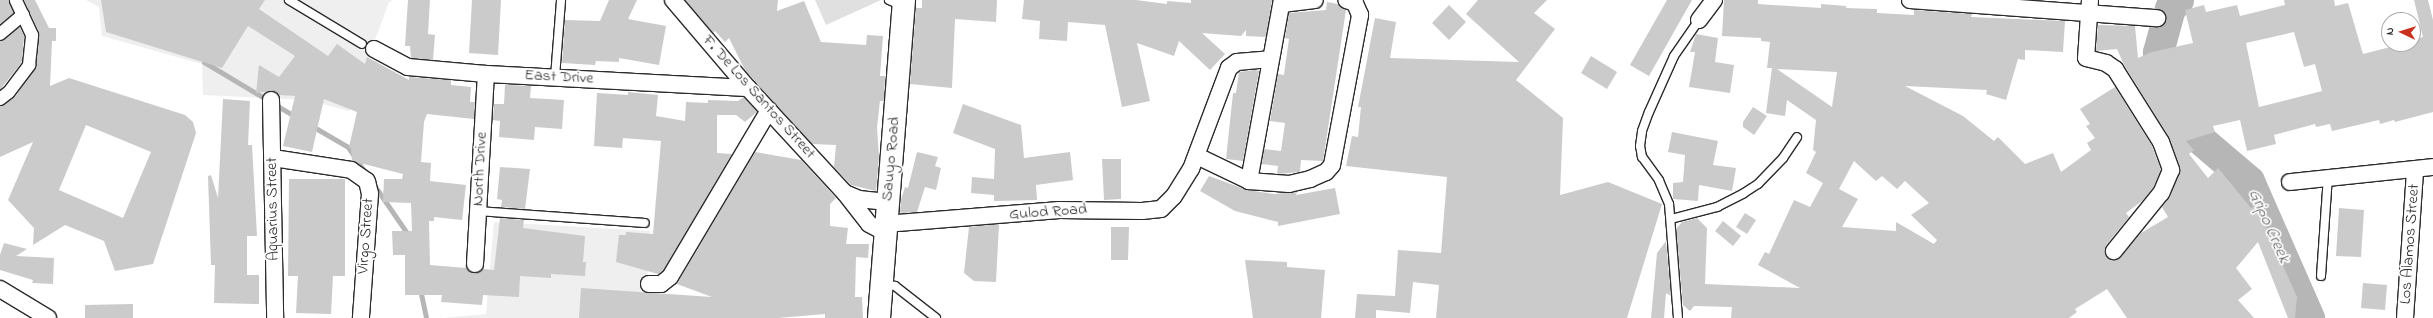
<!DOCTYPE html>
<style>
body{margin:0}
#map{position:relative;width:2433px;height:318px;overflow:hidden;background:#fff;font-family:"Indie Flower",sans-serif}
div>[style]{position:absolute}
.built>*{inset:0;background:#efefef}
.green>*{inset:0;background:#e0e0e0}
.stream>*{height:5px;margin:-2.5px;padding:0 2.5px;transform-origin:2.5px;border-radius:2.5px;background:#b6b6b6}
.river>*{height:31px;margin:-15.5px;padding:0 15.5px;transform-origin:15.5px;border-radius:15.5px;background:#b6b6b6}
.building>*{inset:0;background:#cbcbcb}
.roads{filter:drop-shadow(1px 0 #2b2b2b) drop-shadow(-1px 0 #2b2b2b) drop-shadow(0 1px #2b2b2b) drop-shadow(0 -1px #2b2b2b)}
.service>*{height:8px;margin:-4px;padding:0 4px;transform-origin:4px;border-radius:4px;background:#fff}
.pedestrian>*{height:12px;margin:-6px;padding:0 6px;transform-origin:6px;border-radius:6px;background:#fff}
.minor>*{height:16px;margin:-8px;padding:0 8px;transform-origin:8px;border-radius:8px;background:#fff}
.secondary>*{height:22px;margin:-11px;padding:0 11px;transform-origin:11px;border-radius:11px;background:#fff}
span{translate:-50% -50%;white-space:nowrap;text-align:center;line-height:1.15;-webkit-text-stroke:3.5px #fff;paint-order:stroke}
.street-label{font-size:16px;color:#2b2b2b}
.water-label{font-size:17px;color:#5c5c5c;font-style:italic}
.north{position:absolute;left:2381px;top:12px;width:40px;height:40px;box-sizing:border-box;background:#fff;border:1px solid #aaa;border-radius:50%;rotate:274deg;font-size:11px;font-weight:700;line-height:16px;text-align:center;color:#2b2b2b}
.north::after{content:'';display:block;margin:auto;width:14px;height:18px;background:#c8321e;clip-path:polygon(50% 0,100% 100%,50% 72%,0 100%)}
</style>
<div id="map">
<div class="built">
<i style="clip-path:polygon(86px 0,393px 0,389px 2px,349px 111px,308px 100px,203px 95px,202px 64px,102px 36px,99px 7px)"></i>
<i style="clip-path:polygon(494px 222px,650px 231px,645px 318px,443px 318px,486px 314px)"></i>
</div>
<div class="green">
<i style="clip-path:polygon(815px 0,881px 0,826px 25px)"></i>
</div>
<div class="stream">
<i style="left:204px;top:62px;width:107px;rotate:30.9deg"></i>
<i style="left:312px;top:126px;width:42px;rotate:30.3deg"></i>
<i style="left:348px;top:147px;width:30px;rotate:56deg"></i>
<i style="left:374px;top:185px;width:62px;rotate:55.5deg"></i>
<i style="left:420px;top:289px;width:30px;rotate:78deg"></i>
</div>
<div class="river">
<i style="left:2178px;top:0;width:11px;rotate:135deg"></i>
<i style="left:2170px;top:8px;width:46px;rotate:105.3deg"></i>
<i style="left:2158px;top:52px;width:83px;rotate:68.7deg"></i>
<i style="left:2188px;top:129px;width:80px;rotate:40.4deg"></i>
<i style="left:2249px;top:181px;width:150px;rotate:66.3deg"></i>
</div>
<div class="building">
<i style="clip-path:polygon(0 0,9px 0,14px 13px,0 24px)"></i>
<i style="clip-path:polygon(evenodd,24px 0,35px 0,49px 28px,56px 28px,56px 41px,52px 41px,50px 86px,69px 78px,185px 115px,193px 122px,196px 133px,153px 264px,115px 271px,104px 241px,65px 225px,33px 245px,34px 228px,8px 200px,33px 142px,0 157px,0 106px,15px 97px,36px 66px,39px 32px,24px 0,86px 125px,151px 152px,123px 218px,59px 190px,86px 125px)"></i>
<i style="clip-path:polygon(101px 0,265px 0,259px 9px,328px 56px,337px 44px,365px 64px,367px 57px,409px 80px,409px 77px,451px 80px,451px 85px,471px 87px,470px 102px,475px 102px,474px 119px,427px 114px,424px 122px,421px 162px,431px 163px,430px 181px,466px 185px,462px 220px,434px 217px,434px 221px,429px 221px,430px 265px,466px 268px,474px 273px,483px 269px,494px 270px,500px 218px,524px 220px,523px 228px,585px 236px,583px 262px,586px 262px,585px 276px,551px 274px,551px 278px,520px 276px,519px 297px,483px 295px,482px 305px,441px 302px,442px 295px,405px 295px,405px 255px,393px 255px,392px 231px,412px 231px,411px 203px,383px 202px,384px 179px,402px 179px,403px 174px,352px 161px,351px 148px,349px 147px,357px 112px,324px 99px,312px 152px,283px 146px,295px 96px,279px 95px,271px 91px,256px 93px,259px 65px,279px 77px,295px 56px,248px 26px,222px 68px,106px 32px)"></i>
<i style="clip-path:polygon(408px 0,430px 0,428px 34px,435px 35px,433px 60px,411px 58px,410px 46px,405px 46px)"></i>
<i style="clip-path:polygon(472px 0,501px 0,498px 55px,469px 53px)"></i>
<i style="clip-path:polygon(609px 0,637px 0,628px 19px,666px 26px,659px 65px,619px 58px,619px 62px,596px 61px,595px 65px,562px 63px,565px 20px,600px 21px)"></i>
<i style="clip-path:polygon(685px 0,778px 0,777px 11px,804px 1px,821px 42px,866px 45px,867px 35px,883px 36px,880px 76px,885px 76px,884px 101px,880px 101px,877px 127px,879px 157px,876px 191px,851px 185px,834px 167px,836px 145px,812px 144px,745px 70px,729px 38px,725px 42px,715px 31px,713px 33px)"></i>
<i style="clip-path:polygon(922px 0,997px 0,996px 22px,955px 19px,952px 88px,910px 84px,916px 8px,922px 8px)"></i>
<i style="clip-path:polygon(1024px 0,1136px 0,1167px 4px,1167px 1px,1191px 3px,1191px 0,1272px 0,1266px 37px,1246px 36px,1246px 30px,1241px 36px,1202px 33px,1225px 54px,1210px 70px,1179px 41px,1174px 56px,1137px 43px,1150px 101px,1122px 107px,1105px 25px,1068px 22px,1067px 41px,1039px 39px,1040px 21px,1022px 19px)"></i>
<i style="clip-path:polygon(1478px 0,1547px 0,1534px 13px,1555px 29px,1516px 80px,1563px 118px,1560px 195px,1608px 182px,1662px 204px,1627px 318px,1436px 318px,1439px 285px,1413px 282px,1410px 313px,1376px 310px,1376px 318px,1355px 318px,1357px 294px,1395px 296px,1398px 250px,1441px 253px,1447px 177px,1346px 166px,1352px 136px,1358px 137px,1361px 107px,1358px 107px,1375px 18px,1396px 22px,1390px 58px,1519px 62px,1466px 14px)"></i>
<i style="clip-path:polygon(1667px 0,1692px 0,1649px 76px,1630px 65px)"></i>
<i style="clip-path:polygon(evenodd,1724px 0,1758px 0,1758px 4px,1821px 8px,1821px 4px,1846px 6px,1846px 8px,1877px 9px,1877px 13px,1914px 15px,1914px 10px,1972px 14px,1971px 17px,2065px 21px,2063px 52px,2025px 50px,2025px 60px,2018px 59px,2006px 100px,1986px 94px,1987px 90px,1905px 86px,1963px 116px,1994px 141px,1998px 137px,2025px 164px,2053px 153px,2061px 172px,2091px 150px,2087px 143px,2095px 138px,2086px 126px,2090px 124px,2080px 109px,2115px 87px,2152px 146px,2161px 170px,2153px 188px,2142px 201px,2126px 213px,2129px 217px,2106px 245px,2105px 255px,2113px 260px,2121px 257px,2141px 233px,2168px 217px,2162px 207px,2170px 197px,2180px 167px,2169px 137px,2124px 65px,2117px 49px,2096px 51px,2098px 25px,2135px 26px,2138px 58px,2152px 52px,2193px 43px,2185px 10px,2204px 5px,2206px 12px,2237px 5px,2240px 16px,2285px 5px,2284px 0,2334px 0,2335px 6px,2348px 3px,2363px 54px,2402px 44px,2413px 44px,2413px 40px,2423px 37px,2414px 0,2428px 0,2433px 20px,2433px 112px,2395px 122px,2394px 120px,2380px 124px,2379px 120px,2332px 131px,2330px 124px,2316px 127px,2315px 124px,2274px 135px,2276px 144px,2247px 151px,2240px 120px,2213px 126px,2215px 132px,2186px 141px,2194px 150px,2189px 154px,2208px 178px,2218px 168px,2251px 208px,2256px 205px,2297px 297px,2295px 318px,2288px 318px,2258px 242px,2236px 268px,2252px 289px,2238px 300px,2254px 318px,2127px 318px,2107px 289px,2075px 309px,2077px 312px,2069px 318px,1731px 318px,1732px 307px,1694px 306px,1690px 311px,1683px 305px,1676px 229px,1682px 222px,1697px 218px,1707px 228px,1705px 284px,1800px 288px,1758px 265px,1765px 252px,1769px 254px,1794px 200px,1810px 207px,1823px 183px,1806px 173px,1816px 152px,1813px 150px,1816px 120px,1787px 100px,1785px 116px,1766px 113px,1772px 68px,1767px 68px,1770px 42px,1761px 41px,1761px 38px,1722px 36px,1724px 0,2294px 32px,2304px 67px,2315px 64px,2322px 91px,2259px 107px,2246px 43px,2294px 32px,1724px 0,1777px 69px,1837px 72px,1832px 107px,1777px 69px,1724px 0,1854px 161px,1876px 181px,1882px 176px,1897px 189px,1905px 181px,1929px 203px,1911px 215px,1937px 240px,1934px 244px,1896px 222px,1896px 231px,1842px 227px,1858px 199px,1839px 189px,1854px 161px)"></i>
<i style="clip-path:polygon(1327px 2px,1338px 4px,1346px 10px,1323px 161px,1301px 160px,1300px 172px,1277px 174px,1278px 166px,1262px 164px,1264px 149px,1281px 151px,1285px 123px,1270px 121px,1278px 74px,1284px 75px,1285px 67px,1289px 39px,1285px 38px,1289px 13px,1326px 10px)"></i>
<i style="clip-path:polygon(1449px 5px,1466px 22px,1449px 40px,1432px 23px)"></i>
<i style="clip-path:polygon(20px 27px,24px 36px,22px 62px,0 90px,0 41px)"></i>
<i style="clip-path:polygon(1696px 34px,1718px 38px,1715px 62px,1734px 65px,1730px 93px,1689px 87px,1695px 52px,1690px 52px)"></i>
<i style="clip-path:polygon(1591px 56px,1617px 72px,1607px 89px,1581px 73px)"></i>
<i style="clip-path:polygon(1255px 70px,1259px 71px,1243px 161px,1226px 159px,1233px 93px,1236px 93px,1239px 72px)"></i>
<i style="clip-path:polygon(505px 85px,531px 86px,530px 98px,564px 100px,562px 129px,535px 127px,534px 140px,499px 137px,500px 121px,493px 120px,494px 104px,504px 104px)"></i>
<i style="clip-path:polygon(628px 92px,658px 95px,656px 116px,685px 121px,686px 102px,708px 103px,708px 100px,738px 101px,744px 97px,757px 112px,745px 122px,736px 115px,717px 115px,717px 153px,732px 154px,663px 271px,658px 274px,616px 262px,619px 235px,626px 235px,626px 232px,653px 234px,661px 141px,623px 138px,622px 148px,594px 146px,597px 93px,628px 95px)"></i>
<i style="clip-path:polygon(223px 99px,250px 101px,248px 145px,252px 145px,257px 236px,247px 236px,247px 275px,259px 275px,259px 304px,214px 303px,215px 265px,211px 265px,208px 176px,211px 175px,218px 198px)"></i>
<i style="clip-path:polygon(963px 104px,1021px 125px,1024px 158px,1070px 152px,1073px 180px,1036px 185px,1037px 200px,994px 201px,994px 195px,971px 193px,972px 177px,994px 179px,995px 149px,953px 133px)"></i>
<i style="clip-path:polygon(1753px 107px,1767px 116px,1754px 135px,1743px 127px,1743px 122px)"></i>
<i style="clip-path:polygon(1672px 132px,1718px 141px,1713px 165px,1736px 168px,1732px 191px,1699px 185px,1698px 201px,1673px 199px,1673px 183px,1683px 182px,1685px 155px,1668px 152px)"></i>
<i style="clip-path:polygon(755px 152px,801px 160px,836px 198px,830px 204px,830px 226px,848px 228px,846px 244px,869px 244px,868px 258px,856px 257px,855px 297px,862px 297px,863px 318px,825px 318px,825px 314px,778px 318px,579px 318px,581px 288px,712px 297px,677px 284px)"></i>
<i style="clip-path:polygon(917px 152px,938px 157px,935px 166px,941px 168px,936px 190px,925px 187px,917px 212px,903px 213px,900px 212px,901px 200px,905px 187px,908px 188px)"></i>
<i style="clip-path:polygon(1102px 159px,1121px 159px,1121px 199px,1104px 200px)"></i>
<i style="clip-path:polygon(500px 167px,530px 169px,525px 209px,501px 207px,502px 200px,497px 199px)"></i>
<i style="clip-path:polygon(1209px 176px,1247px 190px,1274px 194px,1297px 192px,1296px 195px,1335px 188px,1340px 214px,1278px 226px,1278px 222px,1235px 211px,1200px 191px)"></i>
<i style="clip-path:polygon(289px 179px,345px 179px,345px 276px,333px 276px,331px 314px,296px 313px,298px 276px,288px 276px)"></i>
<i style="clip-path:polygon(2339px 208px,2364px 210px,2361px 257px,2336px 256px)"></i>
<i style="clip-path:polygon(1745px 213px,1756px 220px,1747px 234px,1736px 227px)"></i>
<i style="clip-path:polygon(1723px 221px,1741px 236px,1733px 246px,1715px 231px)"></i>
<i style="clip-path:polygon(999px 224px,996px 282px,974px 281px,964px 273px,969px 227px)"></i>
<i style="clip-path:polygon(1111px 227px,1129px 227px,1128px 260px,1111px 260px)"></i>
<i style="clip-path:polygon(1666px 241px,1671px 296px,1666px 293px,1664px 318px,1651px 318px,1657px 253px)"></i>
<i style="clip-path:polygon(4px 243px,27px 249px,16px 256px,54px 258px,53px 284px,32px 283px,33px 280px,0 270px,0 255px)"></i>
<i style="clip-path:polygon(1245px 260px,1287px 262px,1287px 267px,1325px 270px,1321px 318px,1253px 318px)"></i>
<i style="clip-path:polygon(2363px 283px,2387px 285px,2385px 310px,2361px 308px)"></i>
<i style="clip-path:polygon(133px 304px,133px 318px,85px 318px,85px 305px)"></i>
</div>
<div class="roads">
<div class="service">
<i style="left:289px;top:0;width:85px;rotate:31.1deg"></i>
<i style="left:889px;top:0;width:15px;rotate:23deg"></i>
<i style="left:555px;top:77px;width:77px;rotate:-85.5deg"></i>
<i style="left:478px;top:211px;width:167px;rotate:4.1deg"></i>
<i style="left:1671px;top:219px;width:48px;rotate:-14.6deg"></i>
<i style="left:1717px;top:207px;width:30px;rotate:-27deg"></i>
<i style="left:1744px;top:193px;width:17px;rotate:-33deg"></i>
<i style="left:1758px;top:184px;width:36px;rotate:-46deg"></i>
<i style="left:1783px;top:158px;width:25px;rotate:-56deg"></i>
<i style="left:2321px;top:276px;width:99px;rotate:-86deg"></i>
<i style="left:883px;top:284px;width:12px;rotate:9deg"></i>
<i style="left:895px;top:286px;width:52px;rotate:38deg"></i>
<i style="left:1678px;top:318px;width:114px;rotate:-94.5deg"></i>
<i style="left:1669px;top:204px;width:26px;rotate:-113deg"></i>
<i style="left:1659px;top:180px;width:29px;rotate:-126deg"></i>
<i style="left:1642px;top:157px;width:11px;rotate:-100deg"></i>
<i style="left:1640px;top:146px;width:15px;rotate:-82deg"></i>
<i style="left:1642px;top:131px;width:20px;rotate:-70deg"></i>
<i style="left:1649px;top:112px;width:61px;rotate:-65.9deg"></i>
<i style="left:1674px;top:56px;width:44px;rotate:-55.2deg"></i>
</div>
<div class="pedestrian">
<i style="left:0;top:34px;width:30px;rotate:-40deg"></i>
<i style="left:0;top:99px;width:11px;rotate:-38deg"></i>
<i style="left:9px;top:92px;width:34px;rotate:-53deg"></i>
<i style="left:29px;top:65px;width:30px;rotate:-84deg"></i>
<i style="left:32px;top:35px;width:38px;rotate:-115deg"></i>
</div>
<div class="minor">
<i style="left:673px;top:0;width:116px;rotate:49.6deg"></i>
<i style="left:748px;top:88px;width:143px;rotate:47.3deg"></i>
<i style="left:845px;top:193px;width:39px;rotate:52deg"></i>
<i style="left:869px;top:224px;width:17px;rotate:28deg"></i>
<i style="left:1910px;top:0;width:248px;rotate:4.2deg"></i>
<i style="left:2090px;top:0;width:58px;rotate:93.9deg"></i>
<i style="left:2086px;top:58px;width:21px;rotate:14deg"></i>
<i style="left:2106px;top:63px;width:11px;rotate:34deg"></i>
<i style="left:2115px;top:69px;width:86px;rotate:57.8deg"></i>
<i style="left:2161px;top:142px;width:30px;rotate:70deg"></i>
<i style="left:2171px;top:170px;width:25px;rotate:113deg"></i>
<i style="left:2161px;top:193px;width:75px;rotate:129deg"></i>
<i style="left:1282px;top:4px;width:33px;rotate:-7deg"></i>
<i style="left:1699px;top:20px;width:25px;rotate:-53deg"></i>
<i style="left:374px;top:49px;width:38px;rotate:28deg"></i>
<i style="left:408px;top:67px;width:78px;rotate:5.1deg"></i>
<i style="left:486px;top:74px;width:262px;rotate:3.1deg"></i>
<i style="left:271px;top:100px;width:218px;rotate:88.9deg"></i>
<i style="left:1197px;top:156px;width:58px;rotate:25.7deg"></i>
<i style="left:1249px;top:181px;width:40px;rotate:4.3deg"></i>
<i style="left:1289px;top:184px;width:22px;rotate:-13deg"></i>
<i style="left:1310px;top:179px;width:17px;rotate:-24deg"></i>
<i style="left:1326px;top:172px;width:9px;rotate:-49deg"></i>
<i style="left:1332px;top:165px;width:153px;rotate:-79.4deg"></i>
<i style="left:1360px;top:15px;width:13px;rotate:-113deg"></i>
<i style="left:1355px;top:3px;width:9px;rotate:-162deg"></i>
<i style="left:273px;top:158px;width:79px;rotate:8.7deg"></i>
<i style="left:351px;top:170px;width:19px;rotate:35deg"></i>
<i style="left:367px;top:181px;width:13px;rotate:77deg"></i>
<i style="left:370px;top:194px;width:124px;rotate:94.2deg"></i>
<i style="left:1249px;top:181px;width:184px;rotate:-79.7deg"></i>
<i style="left:2290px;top:182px;width:144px;rotate:-6deg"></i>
<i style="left:845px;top:193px;width:15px;rotate:23deg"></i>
<i style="left:859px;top:199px;width:28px;rotate:6deg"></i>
<i style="left:885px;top:224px;width:175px;rotate:-4.6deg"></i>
<i style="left:1059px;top:210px;width:83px;rotate:0.7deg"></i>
<i style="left:1142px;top:211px;width:19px;rotate:-6deg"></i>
<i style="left:1161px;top:209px;width:18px;rotate:-45deg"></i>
<i style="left:1174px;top:196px;width:32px;rotate:-58deg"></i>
<i style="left:1191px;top:169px;width:108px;rotate:-69.4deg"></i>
<i style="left:1229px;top:68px;width:10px;rotate:-37deg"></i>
<i style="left:1237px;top:62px;width:33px;rotate:-5deg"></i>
<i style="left:475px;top:264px;width:190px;rotate:-86.7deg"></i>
<i style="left:649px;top:284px;width:12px"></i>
<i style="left:661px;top:284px;width:11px;rotate:-38deg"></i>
<i style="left:670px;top:277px;width:194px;rotate:-59.3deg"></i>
<i style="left:0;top:289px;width:56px;rotate:31.1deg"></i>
<i style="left:2405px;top:318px;width:148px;rotate:-86.1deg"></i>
</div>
<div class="secondary">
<i style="left:879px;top:318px;width:319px;rotate:-85.5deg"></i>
</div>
</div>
<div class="street-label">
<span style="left:559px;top:77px;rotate:3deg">East Drive</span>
<span style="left:759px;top:97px;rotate:48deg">F. De Los Santos Street</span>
<span style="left:891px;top:159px;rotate:-85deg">Sauyo Road</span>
<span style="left:480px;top:169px;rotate:-87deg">North Drive</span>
<span style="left:273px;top:209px;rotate:-91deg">Aquarius Street</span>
<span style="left:1048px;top:212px;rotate:-4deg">Gulod Road</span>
<span style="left:366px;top:236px;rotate:-86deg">Virgo Street</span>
<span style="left:2410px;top:244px;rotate:-86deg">Los Alamos Street</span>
</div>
<div class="water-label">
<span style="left:2269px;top:226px;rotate:66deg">Gripo Creek</span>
</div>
<div class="north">N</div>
</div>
